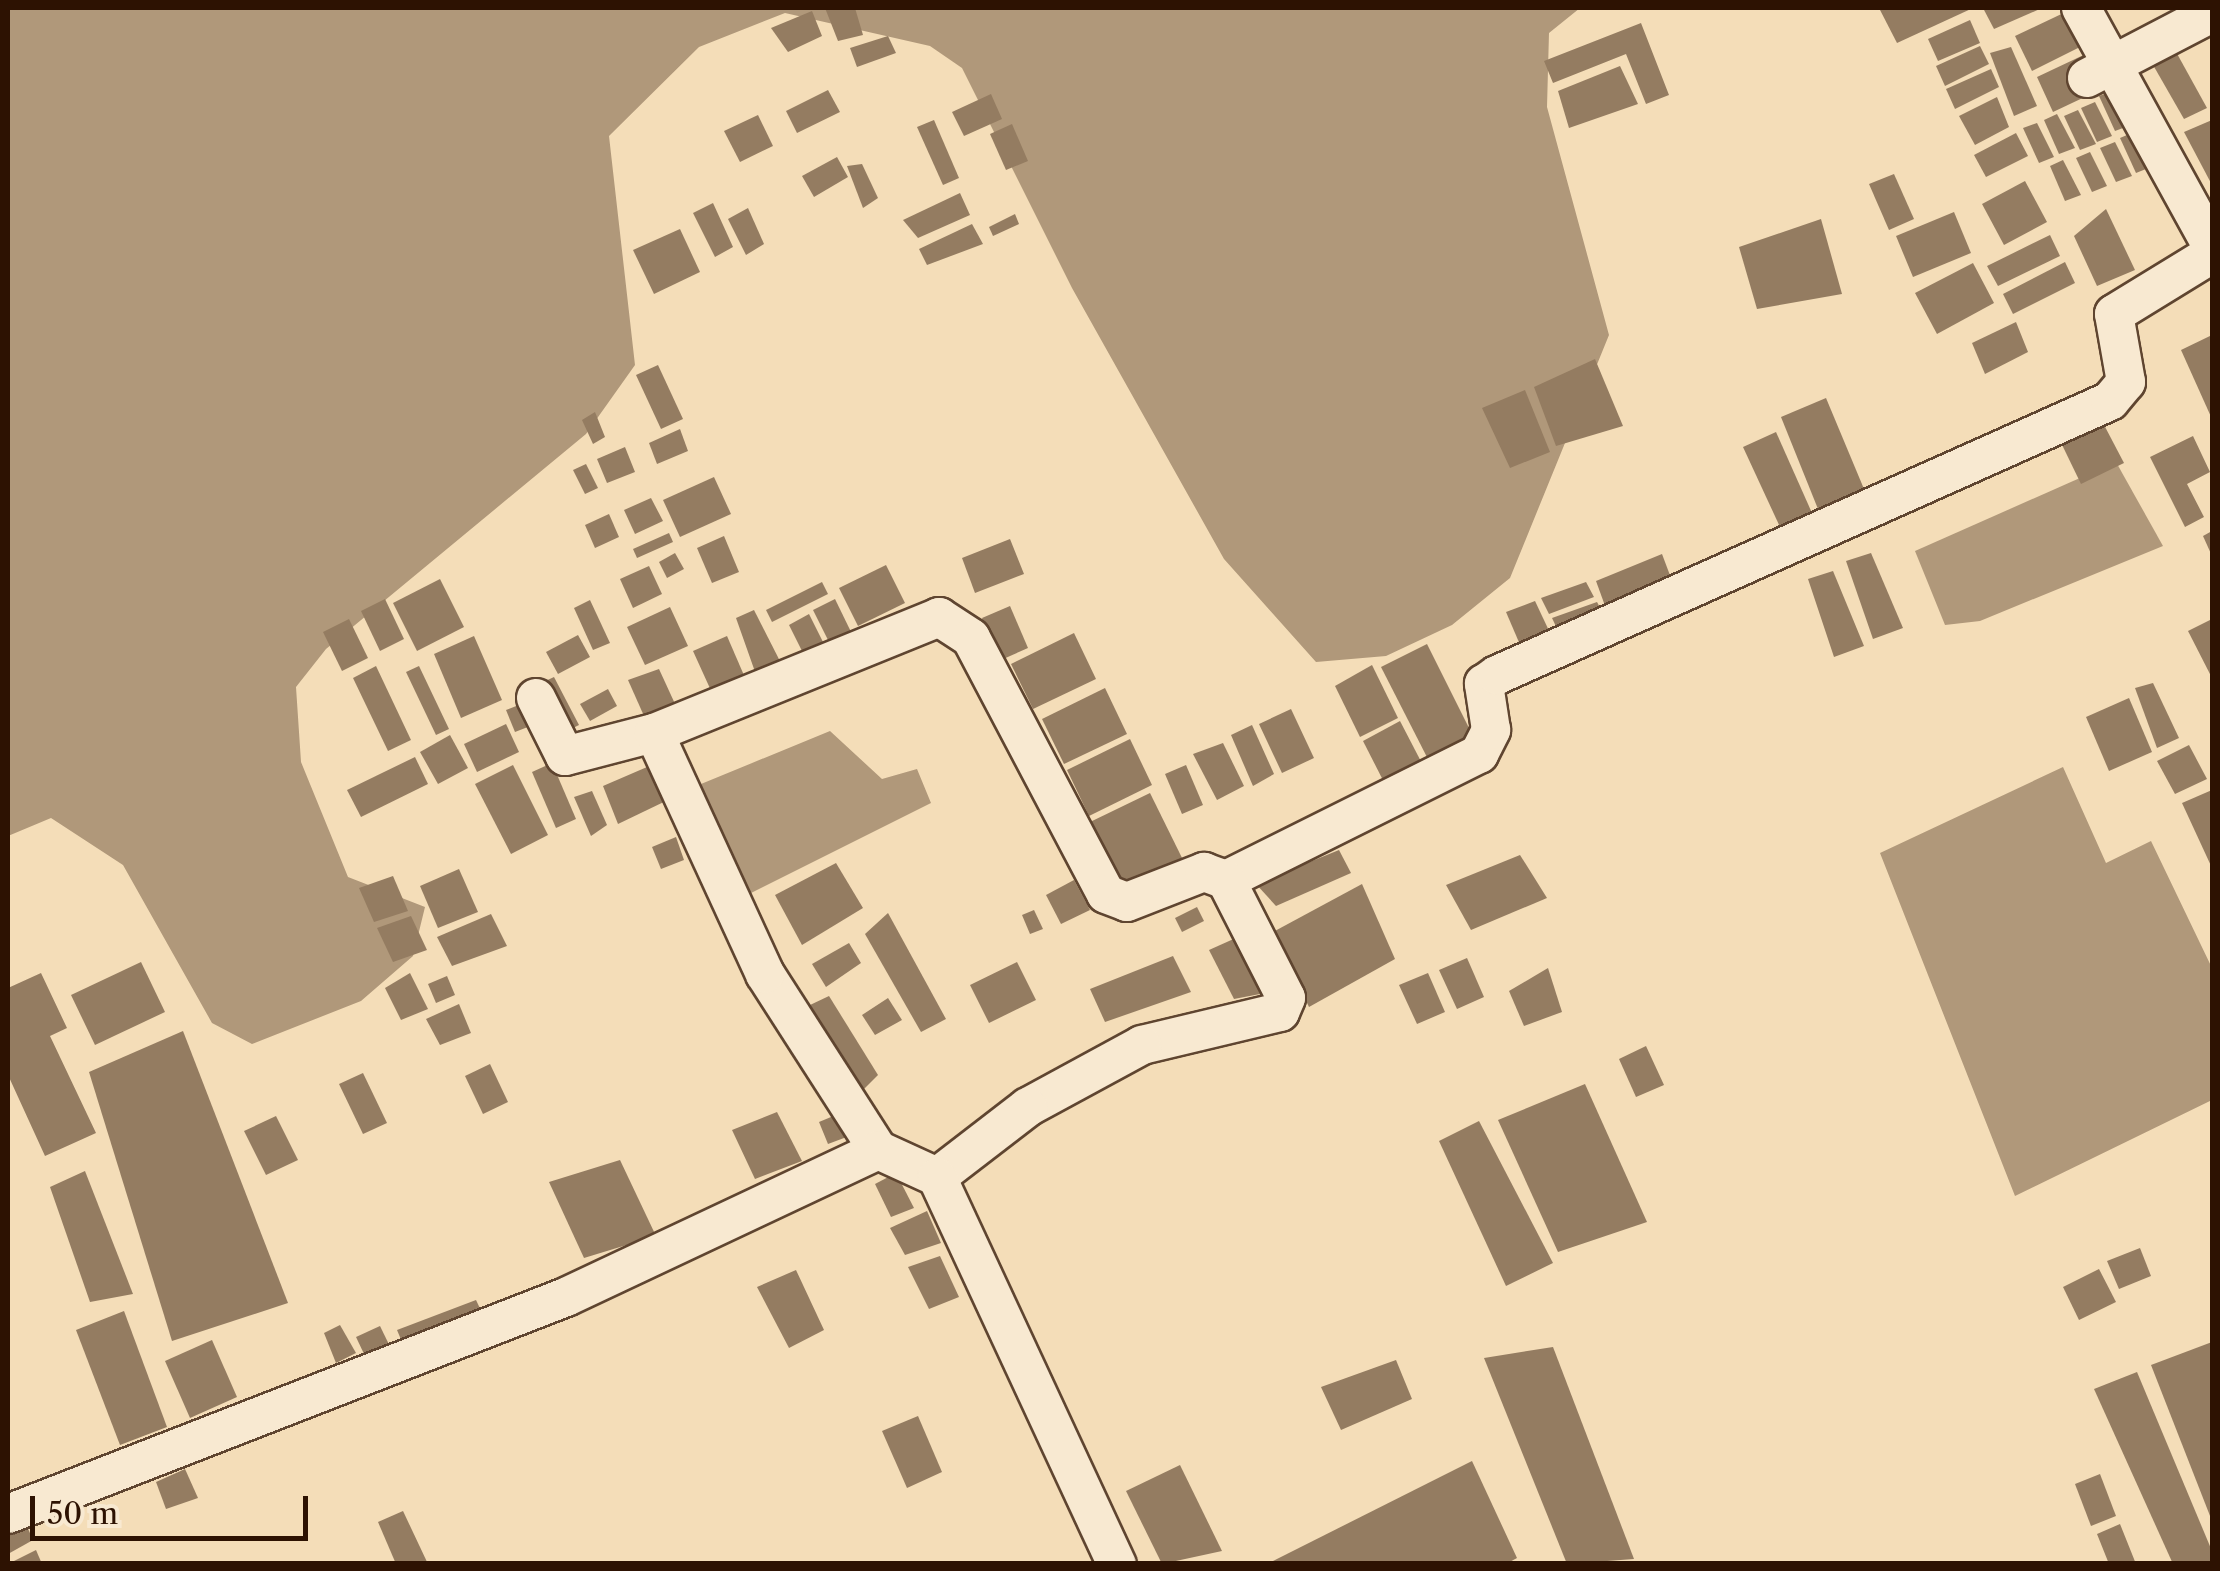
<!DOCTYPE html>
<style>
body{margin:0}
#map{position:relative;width:2220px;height:1571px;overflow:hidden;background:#f4ddb8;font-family:"Libre Caslon Text",serif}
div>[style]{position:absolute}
.water>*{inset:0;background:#b0987a}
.building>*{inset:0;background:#947c61}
.roads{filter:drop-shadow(2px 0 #5f4530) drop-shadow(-2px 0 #5f4530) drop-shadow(0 2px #5f4530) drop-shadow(0 -2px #5f4530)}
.street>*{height:38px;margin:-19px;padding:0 19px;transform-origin:19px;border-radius:19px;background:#f8e9d1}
span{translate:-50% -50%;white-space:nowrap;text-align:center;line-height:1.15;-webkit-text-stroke:10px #f8e9d1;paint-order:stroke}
.frame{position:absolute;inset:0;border:10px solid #2d1202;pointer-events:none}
.scale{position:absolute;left:30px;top:1496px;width:278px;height:45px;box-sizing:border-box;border:5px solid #2d1202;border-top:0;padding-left:12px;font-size:30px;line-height:35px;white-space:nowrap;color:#2d1202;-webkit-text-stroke:8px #f8e9d1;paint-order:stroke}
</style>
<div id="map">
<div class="water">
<i style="clip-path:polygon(8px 8px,1580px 8px,1549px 33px,1547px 107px,1609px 335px,1510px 578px,1452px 625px,1386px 656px,1316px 662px,1224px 559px,1072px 288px,962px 68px,930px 46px,785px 13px,699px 47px,609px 136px,635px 365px,586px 434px,326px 649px,296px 687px,301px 762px,348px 877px,425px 907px,413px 956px,361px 1001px,252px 1044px,212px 1023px,123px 865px,51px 818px,8px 836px)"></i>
<i style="clip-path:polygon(2116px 462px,2163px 546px,1980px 621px,1945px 625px,1915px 551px)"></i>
<i style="clip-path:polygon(830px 731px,882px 779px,917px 769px,931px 803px,747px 895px,701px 784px)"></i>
<i style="clip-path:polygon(2063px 767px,2106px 863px,2151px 841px,2212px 968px,2212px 1100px,2015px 1196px,1880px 853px)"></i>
</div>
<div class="building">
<i style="clip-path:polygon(825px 8px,855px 8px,863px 35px,838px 41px)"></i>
<i style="clip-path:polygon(1879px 8px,1973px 8px,1897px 43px)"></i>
<i style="clip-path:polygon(1983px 8px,2042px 8px,1994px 29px)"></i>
<i style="clip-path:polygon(2072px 9px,2090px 42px,2032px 71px,2015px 36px)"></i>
<i style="clip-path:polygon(812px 11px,822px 36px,788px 52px,771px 28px)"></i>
<i style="clip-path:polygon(1970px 20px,1980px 43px,1938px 61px,1928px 39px)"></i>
<i style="clip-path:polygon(2159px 21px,2207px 108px,2184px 119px,2137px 37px)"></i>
<i style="clip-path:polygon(1641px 23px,1669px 95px,1646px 104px,1626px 54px,1553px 83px,1544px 61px)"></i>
<i style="clip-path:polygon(888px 36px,896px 53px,857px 67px,850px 48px)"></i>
<i style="clip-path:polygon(1980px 46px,1989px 64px,1945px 86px,1936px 66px)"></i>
<i style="clip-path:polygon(2011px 47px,2037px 106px,2014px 116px,1990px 53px)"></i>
<i style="clip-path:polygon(2090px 52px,2106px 87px,2053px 112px,2037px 77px)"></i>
<i style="clip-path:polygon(1620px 66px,1638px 104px,1569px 128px,1558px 91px)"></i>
<i style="clip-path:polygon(1991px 69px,1999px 87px,1955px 109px,1946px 89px)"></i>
<i style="clip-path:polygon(828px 90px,840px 112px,797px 133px,786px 111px)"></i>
<i style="clip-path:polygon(2113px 91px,2131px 125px,2115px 131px,2099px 96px)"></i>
<i style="clip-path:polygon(991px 94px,1002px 119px,964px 136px,952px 112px)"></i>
<i style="clip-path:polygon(1997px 97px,2009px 127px,1975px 145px,1959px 116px)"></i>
<i style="clip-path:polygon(2095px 102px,2112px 136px,2097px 142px,2081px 108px)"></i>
<i style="clip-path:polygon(2078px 110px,2096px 144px,2080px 150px,2064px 116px)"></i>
<i style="clip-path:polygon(2057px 114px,2075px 148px,2059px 154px,2044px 120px)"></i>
<i style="clip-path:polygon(758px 115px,773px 146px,740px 162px,724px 131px)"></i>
<i style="clip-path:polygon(934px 120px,959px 178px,943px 185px,917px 127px)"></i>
<i style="clip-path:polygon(2212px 120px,2212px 185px,2184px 132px)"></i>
<i style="clip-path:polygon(2037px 123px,2054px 157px,2039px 163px,2023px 128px)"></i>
<i style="clip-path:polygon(1012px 124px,1028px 161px,1006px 170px,990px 134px)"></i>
<i style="clip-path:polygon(2134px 132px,2151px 167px,2136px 173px,2120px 138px)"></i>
<i style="clip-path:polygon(2016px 133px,2028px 156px,1986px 177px,1974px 155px)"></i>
<i style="clip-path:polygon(2115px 142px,2132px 176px,2116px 182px,2100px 148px)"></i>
<i style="clip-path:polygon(2090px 152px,2107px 186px,2092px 192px,2076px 158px)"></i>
<i style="clip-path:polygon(837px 157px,848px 177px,814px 197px,802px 176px)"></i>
<i style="clip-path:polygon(2063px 160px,2081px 195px,2065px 201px,2050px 166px)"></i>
<i style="clip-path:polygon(862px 164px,878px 198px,863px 208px,847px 166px)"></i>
<i style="clip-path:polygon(1894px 174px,1914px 219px,1889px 230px,1869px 184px)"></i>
<i style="clip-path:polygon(2025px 181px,2047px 222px,2004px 245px,1982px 204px)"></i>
<i style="clip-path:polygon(960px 193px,970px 215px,918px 238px,903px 220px)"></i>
<i style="clip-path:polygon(713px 203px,733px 247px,715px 257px,693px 213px)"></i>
<i style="clip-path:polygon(748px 208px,764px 244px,746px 255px,728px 219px)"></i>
<i style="clip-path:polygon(2106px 209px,2135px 270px,2097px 286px,2074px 236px)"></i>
<i style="clip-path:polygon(1954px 212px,1971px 253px,1913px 277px,1896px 236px)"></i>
<i style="clip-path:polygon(1015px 214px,1019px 224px,993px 236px,989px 227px)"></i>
<i style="clip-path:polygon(1821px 219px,1842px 294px,1757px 309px,1739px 247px)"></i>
<i style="clip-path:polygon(972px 224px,983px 244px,927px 265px,919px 249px)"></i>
<i style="clip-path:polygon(680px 229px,700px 272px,654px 294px,633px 250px)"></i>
<i style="clip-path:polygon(2050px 235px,2060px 256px,1998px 286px,1987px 266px)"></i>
<i style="clip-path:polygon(2065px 262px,2075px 283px,2013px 314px,2003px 294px)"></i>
<i style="clip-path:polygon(1973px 263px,1994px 303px,1937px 334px,1915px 293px)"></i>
<i style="clip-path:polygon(2016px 322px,2028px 352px,1985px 374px,1972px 343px)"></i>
<i style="clip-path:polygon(2212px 335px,2212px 419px,2181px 350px)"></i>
<i style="clip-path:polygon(1595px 359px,1623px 426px,1556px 446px,1534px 387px)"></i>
<i style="clip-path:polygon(658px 365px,683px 419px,661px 429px,636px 375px)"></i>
<i style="clip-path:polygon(1525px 390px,1550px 452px,1510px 468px,1482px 408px)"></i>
<i style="clip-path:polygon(1826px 398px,1864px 489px,1818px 509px,1781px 417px)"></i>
<i style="clip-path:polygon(2092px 402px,2124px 463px,2081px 484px,2051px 422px)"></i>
<i style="clip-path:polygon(595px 412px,605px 437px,593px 444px,582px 420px)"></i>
<i style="clip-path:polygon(680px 429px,688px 451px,657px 464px,649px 443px)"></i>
<i style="clip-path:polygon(1776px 432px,1812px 513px,1780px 527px,1743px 447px)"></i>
<i style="clip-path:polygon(2193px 436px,2210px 472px,2187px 484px,2204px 517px,2185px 527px,2150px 457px)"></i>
<i style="clip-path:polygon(625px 447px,635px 472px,607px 483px,597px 459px)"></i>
<i style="clip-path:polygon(586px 464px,598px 488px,585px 494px,573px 470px)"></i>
<i style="clip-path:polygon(714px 477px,731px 514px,680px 537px,663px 500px)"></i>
<i style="clip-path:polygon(651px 498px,663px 521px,635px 534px,624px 510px)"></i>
<i style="clip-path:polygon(609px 514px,619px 537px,595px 548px,585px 525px)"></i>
<i style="clip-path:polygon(2212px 531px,2212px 556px,2203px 536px)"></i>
<i style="clip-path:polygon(669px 533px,673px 542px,637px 558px,633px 549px)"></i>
<i style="clip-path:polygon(724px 536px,739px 572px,712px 583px,697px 548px)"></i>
<i style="clip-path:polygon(1010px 539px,1024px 574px,975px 593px,962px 558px)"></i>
<i style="clip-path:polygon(675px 553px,684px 569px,667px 578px,659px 562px)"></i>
<i style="clip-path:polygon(1871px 553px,1903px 628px,1873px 639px,1846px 561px)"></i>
<i style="clip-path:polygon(1662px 554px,1674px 586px,1608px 614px,1596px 581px)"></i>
<i style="clip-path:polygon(886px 565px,905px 603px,858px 626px,839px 588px)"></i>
<i style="clip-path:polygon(649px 566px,662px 594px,633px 608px,620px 579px)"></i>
<i style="clip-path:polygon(1833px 571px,1864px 646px,1834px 657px,1808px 579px)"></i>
<i style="clip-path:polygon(440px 579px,464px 627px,417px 651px,393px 603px)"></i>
<i style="clip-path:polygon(822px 582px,828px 594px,772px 622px,766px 610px)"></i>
<i style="clip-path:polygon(1586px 582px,1594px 597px,1549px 614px,1541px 598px)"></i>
<i style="clip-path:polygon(385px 599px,404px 639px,380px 651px,361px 611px)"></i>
<i style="clip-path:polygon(835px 599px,853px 636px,831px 646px,813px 610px)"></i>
<i style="clip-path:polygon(590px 600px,610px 643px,593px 650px,574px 608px)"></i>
<i style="clip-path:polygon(1535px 601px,1551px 635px,1521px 647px,1506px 612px)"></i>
<i style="clip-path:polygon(1597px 602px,1605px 617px,1560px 635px,1552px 618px)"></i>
<i style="clip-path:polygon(1010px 606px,1028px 648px,1001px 660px,982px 618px)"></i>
<i style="clip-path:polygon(670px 607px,688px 646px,645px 665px,627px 627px)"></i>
<i style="clip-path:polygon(754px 610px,785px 671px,759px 683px,736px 618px)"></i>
<i style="clip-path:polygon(809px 614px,827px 650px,807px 661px,789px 625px)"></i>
<i style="clip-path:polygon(349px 619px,368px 658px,342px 671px,323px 632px)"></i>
<i style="clip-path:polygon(2212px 619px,2212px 678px,2188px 631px)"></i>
<i style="clip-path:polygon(1074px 633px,1096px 679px,1033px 709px,1011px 664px)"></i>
<i style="clip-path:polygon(578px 635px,590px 657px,558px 674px,546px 652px)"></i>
<i style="clip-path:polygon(474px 636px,502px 700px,461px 718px,434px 654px)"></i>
<i style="clip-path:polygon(727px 636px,746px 680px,713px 695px,693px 651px)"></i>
<i style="clip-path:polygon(1427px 644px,1476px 742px,1431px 765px,1381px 667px)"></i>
<i style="clip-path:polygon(1372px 665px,1398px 718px,1360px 737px,1335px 686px)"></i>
<i style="clip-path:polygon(376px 666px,411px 740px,388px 751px,353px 678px)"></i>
<i style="clip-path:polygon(419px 666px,449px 729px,436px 735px,406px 672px)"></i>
<i style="clip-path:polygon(659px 669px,676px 706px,644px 716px,628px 680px)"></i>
<i style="clip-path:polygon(554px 677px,579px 725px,561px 734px,535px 686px)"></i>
<i style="clip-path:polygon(2153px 683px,2179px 738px,2157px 748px,2135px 688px)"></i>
<i style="clip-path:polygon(1105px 688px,1127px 734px,1064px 764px,1042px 719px)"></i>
<i style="clip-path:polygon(608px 689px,617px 706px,590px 721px,580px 704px)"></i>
<i style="clip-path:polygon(2129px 698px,2152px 752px,2109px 771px,2086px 717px)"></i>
<i style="clip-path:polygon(529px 701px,538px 723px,515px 732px,506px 710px)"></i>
<i style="clip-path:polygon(1291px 709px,1314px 758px,1282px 773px,1259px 724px)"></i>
<i style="clip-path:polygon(1400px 721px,1427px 773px,1389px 792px,1363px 741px)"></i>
<i style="clip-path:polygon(506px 724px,519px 752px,477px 772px,464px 744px)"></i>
<i style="clip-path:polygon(1252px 725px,1274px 774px,1253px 786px,1231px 735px)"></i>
<i style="clip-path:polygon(450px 735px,468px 768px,438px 784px,420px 752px)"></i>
<i style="clip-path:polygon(1130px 739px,1152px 785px,1089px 816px,1067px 770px)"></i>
<i style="clip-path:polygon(1223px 743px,1244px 786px,1217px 800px,1193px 754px)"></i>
<i style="clip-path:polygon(2189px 745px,2207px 779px,2175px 794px,2157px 761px)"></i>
<i style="clip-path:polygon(415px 757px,428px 784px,361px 817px,347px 790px)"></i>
<i style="clip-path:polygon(552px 763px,576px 819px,556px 828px,532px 772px)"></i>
<i style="clip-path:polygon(654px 764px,670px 799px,618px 824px,603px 786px)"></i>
<i style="clip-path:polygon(513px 765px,548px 835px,511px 854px,475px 784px)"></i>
<i style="clip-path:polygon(1186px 765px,1203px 805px,1182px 814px,1165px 774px)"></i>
<i style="clip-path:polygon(2212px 790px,2212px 868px,2182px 803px)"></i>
<i style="clip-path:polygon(592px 791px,607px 825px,591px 836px,574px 797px)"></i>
<i style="clip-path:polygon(1150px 793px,1186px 866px,1125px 896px,1088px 823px)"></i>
<i style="clip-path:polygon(676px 837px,684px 860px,661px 869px,652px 847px)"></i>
<i style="clip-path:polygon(1339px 850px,1351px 873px,1276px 906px,1256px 884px)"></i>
<i style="clip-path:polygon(1520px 855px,1547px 898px,1471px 930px,1446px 885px)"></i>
<i style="clip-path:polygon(836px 863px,863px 908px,802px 945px,775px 895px)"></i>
<i style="clip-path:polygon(459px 869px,478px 912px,438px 928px,420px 886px)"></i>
<i style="clip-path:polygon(393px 876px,408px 911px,374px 922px,359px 888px)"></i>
<i style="clip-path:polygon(1074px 880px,1090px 910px,1061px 924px,1046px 895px)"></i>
<i style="clip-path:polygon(1362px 884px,1395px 959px,1309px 1007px,1273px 932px)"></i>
<i style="clip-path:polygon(1197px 907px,1204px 921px,1182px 932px,1175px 918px)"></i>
<i style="clip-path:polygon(1034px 910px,1043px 929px,1030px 934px,1022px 915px)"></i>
<i style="clip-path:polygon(888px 913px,946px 1019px,921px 1032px,865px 934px)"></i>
<i style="clip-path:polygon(491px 914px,507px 946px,452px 966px,437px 937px)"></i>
<i style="clip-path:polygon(411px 916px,427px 950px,393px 962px,377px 928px)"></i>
<i style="clip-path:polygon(1238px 937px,1260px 994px,1234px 999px,1209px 950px)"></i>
<i style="clip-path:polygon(849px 943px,861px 963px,826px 987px,812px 964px)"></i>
<i style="clip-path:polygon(1173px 956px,1191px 992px,1105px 1022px,1090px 989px)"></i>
<i style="clip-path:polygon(1467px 958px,1484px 997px,1457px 1009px,1439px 970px)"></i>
<i style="clip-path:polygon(141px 962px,165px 1012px,95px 1045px,71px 995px)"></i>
<i style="clip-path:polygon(1017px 962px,1036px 1000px,989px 1023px,970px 985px)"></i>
<i style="clip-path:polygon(1548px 968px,1562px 1012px,1524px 1026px,1509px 991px)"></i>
<i style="clip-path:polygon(41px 973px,67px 1028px,50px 1036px,96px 1133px,45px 1156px,8px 1075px,8px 988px)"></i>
<i style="clip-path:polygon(410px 973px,428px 1009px,401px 1020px,385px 988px)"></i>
<i style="clip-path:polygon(1428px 973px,1445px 1012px,1417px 1024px,1399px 985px)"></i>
<i style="clip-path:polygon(447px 976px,455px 995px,436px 1003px,428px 984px)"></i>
<i style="clip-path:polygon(829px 996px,878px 1075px,862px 1091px,810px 1005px)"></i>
<i style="clip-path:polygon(888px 998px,902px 1020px,875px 1035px,862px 1015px)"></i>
<i style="clip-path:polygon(459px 1004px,471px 1033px,440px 1045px,426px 1019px)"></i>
<i style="clip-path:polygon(183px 1031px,288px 1303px,172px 1341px,89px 1072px)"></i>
<i style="clip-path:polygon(1646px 1046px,1664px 1085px,1636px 1097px,1619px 1059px)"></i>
<i style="clip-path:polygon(490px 1064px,508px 1102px,483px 1114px,465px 1076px)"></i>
<i style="clip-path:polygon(363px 1073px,387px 1123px,363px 1134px,339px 1084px)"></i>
<i style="clip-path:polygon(1585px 1084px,1647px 1222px,1558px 1252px,1498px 1120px)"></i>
<i style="clip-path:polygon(777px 1112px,802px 1161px,755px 1179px,732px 1130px)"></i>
<i style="clip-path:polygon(843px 1112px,852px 1135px,828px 1144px,819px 1122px)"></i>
<i style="clip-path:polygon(276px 1116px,298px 1160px,266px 1175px,244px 1131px)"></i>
<i style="clip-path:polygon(1479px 1121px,1553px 1263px,1506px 1286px,1439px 1141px)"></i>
<i style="clip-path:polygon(620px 1160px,656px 1236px,584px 1258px,549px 1182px)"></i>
<i style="clip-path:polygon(85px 1171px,133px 1294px,90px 1302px,50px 1187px)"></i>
<i style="clip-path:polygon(896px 1173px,914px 1208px,891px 1217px,875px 1184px)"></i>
<i style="clip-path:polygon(927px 1211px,941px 1243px,905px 1255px,890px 1228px)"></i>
<i style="clip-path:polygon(2140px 1248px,2151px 1276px,2119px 1289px,2107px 1261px)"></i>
<i style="clip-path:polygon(940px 1256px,959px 1297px,929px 1309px,908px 1267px)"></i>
<i style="clip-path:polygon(2099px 1269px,2116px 1302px,2079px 1320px,2063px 1287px)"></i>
<i style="clip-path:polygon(796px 1270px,824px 1330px,789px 1348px,757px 1287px)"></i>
<i style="clip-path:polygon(476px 1300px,485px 1319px,405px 1349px,397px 1330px)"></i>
<i style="clip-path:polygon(124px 1311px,167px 1427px,120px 1445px,76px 1330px)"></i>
<i style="clip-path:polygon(340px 1325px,356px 1353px,336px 1363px,324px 1333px)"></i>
<i style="clip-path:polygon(380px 1326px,398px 1363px,374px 1375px,356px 1337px)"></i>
<i style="clip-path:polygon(212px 1340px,237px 1397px,190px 1418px,165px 1361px)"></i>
<i style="clip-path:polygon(2212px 1342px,2212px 1521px,2151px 1365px)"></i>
<i style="clip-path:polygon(1553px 1347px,1634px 1559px,1567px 1564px,1484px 1358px)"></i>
<i style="clip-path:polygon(1396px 1360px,1412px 1399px,1341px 1430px,1321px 1387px)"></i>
<i style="clip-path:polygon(2137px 1372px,2212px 1551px,2212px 1564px,2173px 1564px,2094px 1389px)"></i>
<i style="clip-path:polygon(918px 1416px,942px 1472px,907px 1488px,882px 1431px)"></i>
<i style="clip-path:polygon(1472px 1461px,1517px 1558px,1506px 1564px,1267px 1564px)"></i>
<i style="clip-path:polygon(1180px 1465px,1222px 1551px,1162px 1564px,1126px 1491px)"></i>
<i style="clip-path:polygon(185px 1469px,198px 1498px,166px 1509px,156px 1482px)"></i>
<i style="clip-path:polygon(2100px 1474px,2116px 1516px,2091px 1526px,2075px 1484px)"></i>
<i style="clip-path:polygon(403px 1511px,428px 1564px,396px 1564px,378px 1522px)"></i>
<i style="clip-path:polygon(23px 1517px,33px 1540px,8px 1554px,8px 1524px)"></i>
<i style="clip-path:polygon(2120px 1524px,2136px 1564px,2109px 1564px,2097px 1534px)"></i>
<i style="clip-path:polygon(36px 1550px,42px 1564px,8px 1564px)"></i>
</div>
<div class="roads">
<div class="street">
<i style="left:2081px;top:8px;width:272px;rotate:61.2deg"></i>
<i style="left:2087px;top:78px;width:141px;rotate:-27.5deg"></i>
<i style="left:536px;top:698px;width:65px;rotate:63.4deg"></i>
<i style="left:565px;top:756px;width:92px;rotate:-14.5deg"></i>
<i style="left:1226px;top:880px;width:283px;rotate:-26.5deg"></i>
<i style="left:1479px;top:754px;width:27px;rotate:-63deg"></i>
<i style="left:1491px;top:730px;width:47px;rotate:-98.7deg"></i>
<i style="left:1484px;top:684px;width:16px;rotate:-35deg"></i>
<i style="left:1497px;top:675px;width:671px;rotate:-24.08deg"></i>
<i style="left:2110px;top:401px;width:25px;rotate:-50deg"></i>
<i style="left:2126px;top:382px;width:69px;rotate:-100deg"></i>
<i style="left:2114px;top:314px;width:115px;rotate:-31.5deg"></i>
<i style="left:878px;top:1150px;width:209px;rotate:-122.7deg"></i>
<i style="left:765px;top:974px;width:265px;rotate:-114.7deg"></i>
<i style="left:654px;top:733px;width:308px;rotate:-22.1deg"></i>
<i style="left:939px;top:617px;width:38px;rotate:33deg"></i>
<i style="left:971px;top:638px;width:289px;rotate:62.2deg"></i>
<i style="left:1106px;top:894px;width:22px;rotate:21deg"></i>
<i style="left:1127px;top:902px;width:83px;rotate:-21.3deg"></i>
<i style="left:1204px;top:872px;width:23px;rotate:20deg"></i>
<i style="left:1226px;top:880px;width:132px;rotate:63deg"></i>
<i style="left:1286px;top:998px;width:15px;rotate:113deg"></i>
<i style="left:1280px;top:1012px;width:142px;rotate:166.6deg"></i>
<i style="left:1142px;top:1045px;width:130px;rotate:151.5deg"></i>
<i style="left:1028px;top:1107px;width:115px;rotate:142.4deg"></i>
<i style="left:8px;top:1514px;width:599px;rotate:-21.25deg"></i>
<i style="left:566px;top:1297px;width:345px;rotate:-25.2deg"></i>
<i style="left:878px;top:1150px;width:65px;rotate:24.6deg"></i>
<i style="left:937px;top:1177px;width:427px;rotate:65.1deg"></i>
</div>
</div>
<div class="frame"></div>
<div class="scale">50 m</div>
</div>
